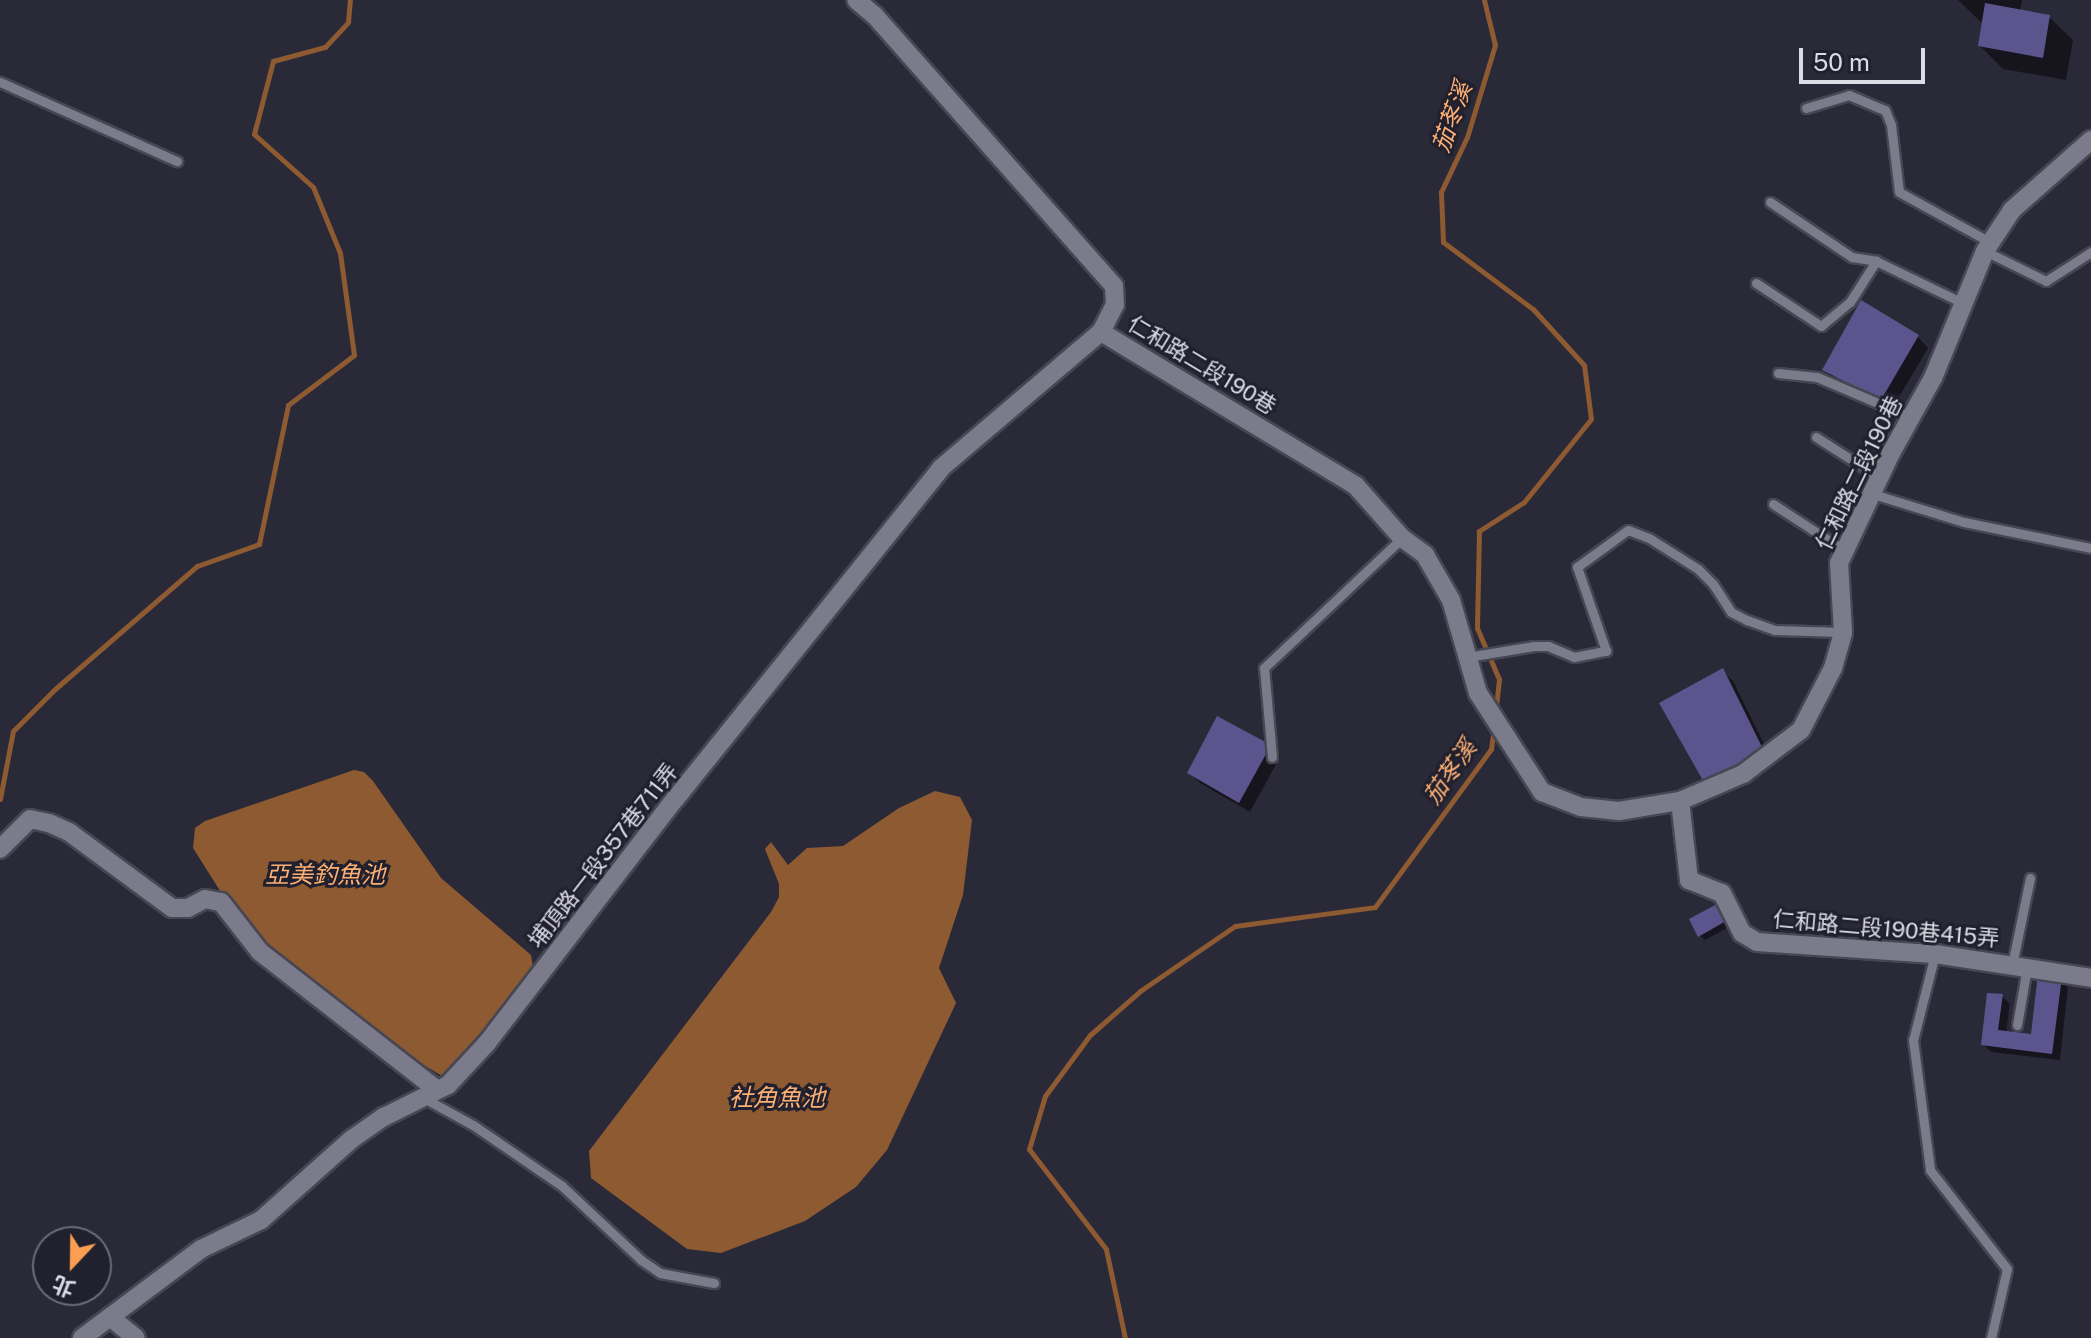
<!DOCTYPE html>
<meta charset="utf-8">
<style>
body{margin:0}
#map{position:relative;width:2091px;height:1338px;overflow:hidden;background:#2a2938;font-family:"Public Sans","Noto Sans TC",sans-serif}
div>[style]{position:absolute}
.water>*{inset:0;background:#8d5a31}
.shadow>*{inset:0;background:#0007}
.stream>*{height:5px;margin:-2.5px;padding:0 2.5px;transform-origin:2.5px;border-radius:2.5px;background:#8d5a31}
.building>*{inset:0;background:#5c558d}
.roads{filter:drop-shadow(2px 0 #474753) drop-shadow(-2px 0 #474753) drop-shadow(0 2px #474753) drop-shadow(0 -2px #474753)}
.service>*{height:9px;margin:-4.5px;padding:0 4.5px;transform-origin:4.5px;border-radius:4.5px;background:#7c7b8c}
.minor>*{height:18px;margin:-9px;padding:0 9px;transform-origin:9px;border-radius:9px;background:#7c7b8c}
span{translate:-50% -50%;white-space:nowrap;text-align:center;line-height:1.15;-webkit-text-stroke:6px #21202e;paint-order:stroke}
.street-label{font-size:22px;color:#dcdce6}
.water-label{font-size:24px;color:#fdb074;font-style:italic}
.north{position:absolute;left:32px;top:1226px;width:80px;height:80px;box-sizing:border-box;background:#21202e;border:2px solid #6c6b78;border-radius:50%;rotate:202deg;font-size:22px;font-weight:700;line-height:32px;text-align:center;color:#dcdce6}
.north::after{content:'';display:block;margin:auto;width:28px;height:36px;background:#fb9e51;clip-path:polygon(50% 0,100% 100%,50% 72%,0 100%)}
.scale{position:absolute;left:1799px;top:48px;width:126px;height:36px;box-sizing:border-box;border:4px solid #dcdce6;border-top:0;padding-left:10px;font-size:24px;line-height:28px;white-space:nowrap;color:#dcdce6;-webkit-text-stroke:6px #21202e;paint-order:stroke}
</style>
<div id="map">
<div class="water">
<i style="clip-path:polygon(354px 770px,364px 772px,373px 781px,441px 878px,531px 955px,533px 967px,529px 978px,454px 1070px,444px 1077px,383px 1041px,269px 945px,234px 913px,193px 848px,195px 828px,205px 821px)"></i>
<i style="clip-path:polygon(935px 791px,960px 797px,972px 820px,963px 895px,939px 968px,956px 1003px,887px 1150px,856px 1187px,805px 1221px,721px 1253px,687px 1249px,591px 1178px,589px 1151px,771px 912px,779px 897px,779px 884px,765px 849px,771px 842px,788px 865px,807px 848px,843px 846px,899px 808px)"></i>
</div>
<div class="shadow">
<i style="clip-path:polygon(1958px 0,2022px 0,2020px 11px,2049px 17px,2073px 40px,2066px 80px,2003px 69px,1980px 46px,1984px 25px)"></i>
<i style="clip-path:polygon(1862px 303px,1918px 337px,1928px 348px,1892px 409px,1835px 380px,1824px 370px)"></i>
<i style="clip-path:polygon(1722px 671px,1733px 681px,1773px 762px,1718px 793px)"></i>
<i style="clip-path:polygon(1270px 747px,1280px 757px,1250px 812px,1200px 783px,1190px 773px)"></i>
<i style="clip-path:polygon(1717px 906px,1729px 927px,1705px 940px,1700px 936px)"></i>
<i style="clip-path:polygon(2061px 979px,2068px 986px,2060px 1060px,1991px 1052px,1983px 1044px,2002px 996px,2010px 1004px,2006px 1033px,2033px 1036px)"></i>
</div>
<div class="stream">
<i style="left:1484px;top:0;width:46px;rotate:76.3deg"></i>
<i style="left:1495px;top:45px;width:96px;rotate:106.9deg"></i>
<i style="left:1467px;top:137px;width:61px;rotate:115.3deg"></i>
<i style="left:1441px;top:192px;width:50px;rotate:87.7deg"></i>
<i style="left:1443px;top:242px;width:112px;rotate:36.7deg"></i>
<i style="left:1533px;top:309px;width:76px;rotate:47.7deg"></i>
<i style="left:1584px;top:365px;width:54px;rotate:82.6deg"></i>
<i style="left:1591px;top:419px;width:107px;rotate:128.9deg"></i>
<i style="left:1524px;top:502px;width:54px;rotate:147.2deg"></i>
<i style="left:1479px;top:531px;width:97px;rotate:91.2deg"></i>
<i style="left:1477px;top:628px;width:56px;rotate:66.7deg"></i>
<i style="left:1499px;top:679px;width:31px;rotate:96deg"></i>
<i style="left:0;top:799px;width:69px;rotate:-79.2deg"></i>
<i style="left:13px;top:731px;width:59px;rotate:-45deg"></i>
<i style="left:55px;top:689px;width:188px;rotate:-40.9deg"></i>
<i style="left:197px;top:566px;width:66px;rotate:-19.5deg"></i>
<i style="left:259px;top:544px;width:142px;rotate:-78.2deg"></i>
<i style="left:288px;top:405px;width:83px;rotate:-37.1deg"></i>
<i style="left:354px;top:355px;width:103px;rotate:-97.8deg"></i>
<i style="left:340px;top:253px;width:71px;rotate:-112.2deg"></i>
<i style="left:313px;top:187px;width:79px;rotate:-138.1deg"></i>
<i style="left:254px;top:134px;width:75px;rotate:-75.4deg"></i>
<i style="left:273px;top:61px;width:54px;rotate:-15.1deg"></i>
<i style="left:325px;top:47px;width:34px;rotate:-47deg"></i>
<i style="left:348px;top:22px;width:22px;rotate:-85deg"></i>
<i style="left:1125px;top:1338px;width:91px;rotate:-102.1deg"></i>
<i style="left:1106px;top:1249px;width:126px;rotate:-127.6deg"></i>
<i style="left:1029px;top:1149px;width:55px;rotate:-73.2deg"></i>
<i style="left:1045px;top:1096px;width:76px;rotate:-53.6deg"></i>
<i style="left:1090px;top:1035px;width:67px;rotate:-41.3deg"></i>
<i style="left:1140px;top:991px;width:115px;rotate:-34.4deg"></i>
<i style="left:1235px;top:926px;width:141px;rotate:-7.7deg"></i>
<i style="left:1375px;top:907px;width:196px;rotate:-53.7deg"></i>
<i style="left:1491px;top:749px;width:21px;rotate:-82deg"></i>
</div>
<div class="building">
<i style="clip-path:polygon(1985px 3px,2050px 15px,2043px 58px,1978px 46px)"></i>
<i style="clip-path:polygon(1861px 300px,1919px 335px,1881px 400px,1822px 370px)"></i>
<i style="clip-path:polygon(1723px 668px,1764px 751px,1705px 784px,1659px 703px)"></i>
<i style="clip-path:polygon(1217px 716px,1271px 745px,1239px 803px,1187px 773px)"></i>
<i style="clip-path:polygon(1717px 904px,1726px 921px,1698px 937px,1689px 919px)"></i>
<i style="clip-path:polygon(2038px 974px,2062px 977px,2052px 1054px,1981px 1045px,1987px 993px,2003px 994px,1998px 1030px,2031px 1034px)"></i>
</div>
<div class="roads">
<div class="service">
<i style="left:0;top:82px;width:194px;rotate:24.1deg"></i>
<i style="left:1806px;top:108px;width:45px;rotate:-16.8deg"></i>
<i style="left:1849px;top:95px;width:39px;rotate:23deg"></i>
<i style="left:1885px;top:110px;width:16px;rotate:68deg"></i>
<i style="left:1891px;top:125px;width:67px;rotate:83.2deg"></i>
<i style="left:1899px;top:192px;width:104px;rotate:28.8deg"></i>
<i style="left:1770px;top:202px;width:99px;rotate:33.9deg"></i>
<i style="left:1852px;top:257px;width:24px;rotate:9deg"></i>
<i style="left:1876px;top:261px;width:97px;rotate:25.8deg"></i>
<i style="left:1985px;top:251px;width:68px;rotate:26.2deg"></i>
<i style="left:2046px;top:281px;width:54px;rotate:-32.8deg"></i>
<i style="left:1756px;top:283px;width:78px;rotate:33.5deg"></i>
<i style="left:1821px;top:326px;width:38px;rotate:-40deg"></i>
<i style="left:1850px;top:302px;width:49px;rotate:-57.6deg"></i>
<i style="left:1778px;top:373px;width:39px;rotate:6deg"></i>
<i style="left:1817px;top:377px;width:102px;rotate:23.1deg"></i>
<i style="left:1816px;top:437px;width:76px;rotate:32.6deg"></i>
<i style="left:1873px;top:494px;width:95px;rotate:17.1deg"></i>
<i style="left:1964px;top:522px;width:130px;rotate:11.6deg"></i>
<i style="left:1773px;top:504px;width:86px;rotate:33.1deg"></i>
<i style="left:1467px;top:657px;width:68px;rotate:-9.3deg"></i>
<i style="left:1534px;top:646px;width:14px"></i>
<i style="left:1548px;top:646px;width:28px;rotate:23deg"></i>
<i style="left:1574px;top:657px;width:33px;rotate:-11deg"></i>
<i style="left:1606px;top:651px;width:89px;rotate:-109deg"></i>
<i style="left:1577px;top:567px;width:63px;rotate:-36deg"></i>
<i style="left:1628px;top:530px;width:22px;rotate:21deg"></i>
<i style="left:1649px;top:538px;width:58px;rotate:32.3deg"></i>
<i style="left:1698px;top:569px;width:21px;rotate:45deg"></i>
<i style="left:1713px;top:584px;width:33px;rotate:57deg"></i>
<i style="left:1731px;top:612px;width:18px;rotate:27deg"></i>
<i style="left:1747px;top:620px;width:30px;rotate:20deg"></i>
<i style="left:1775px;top:630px;width:68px;rotate:1.7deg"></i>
<i style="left:1272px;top:757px;width:89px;rotate:-95.1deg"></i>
<i style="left:1264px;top:668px;width:190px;rotate:-43.3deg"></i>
<i style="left:1935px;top:954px;width:89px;rotate:104.3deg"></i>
<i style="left:1913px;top:1040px;width:131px;rotate:82.5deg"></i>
<i style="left:1930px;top:1170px;width:125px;rotate:52.1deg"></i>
<i style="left:2007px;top:1269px;width:71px;rotate:103.1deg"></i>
<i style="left:2012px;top:965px;width:89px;rotate:-78.3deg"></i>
<i style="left:2017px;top:1025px;width:59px;rotate:-80.2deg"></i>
<i style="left:422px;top:1097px;width:58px;rotate:28.8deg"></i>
<i style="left:473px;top:1125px;width:108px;rotate:34.4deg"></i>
<i style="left:562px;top:1186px;width:108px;rotate:43.1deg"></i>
<i style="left:641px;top:1260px;width:23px;rotate:34deg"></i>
<i style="left:660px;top:1273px;width:55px;rotate:10.5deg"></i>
</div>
<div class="minor">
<i style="left:1101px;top:332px;width:298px;rotate:31.1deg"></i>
<i style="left:1356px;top:486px;width:69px;rotate:48.5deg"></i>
<i style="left:1402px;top:538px;width:29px;rotate:36deg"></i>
<i style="left:1425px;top:555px;width:52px;rotate:60deg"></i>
<i style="left:1451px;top:600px;width:97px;rotate:73.8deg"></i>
<i style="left:1478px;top:693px;width:118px;rotate:57.1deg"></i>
<i style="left:1542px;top:792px;width:42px;rotate:21deg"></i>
<i style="left:1581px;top:807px;width:38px;rotate:6deg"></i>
<i style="left:1619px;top:811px;width:62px;rotate:-9.3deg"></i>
<i style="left:1680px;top:801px;width:69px;rotate:-23.2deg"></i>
<i style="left:1743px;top:774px;width:73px;rotate:-37.2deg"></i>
<i style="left:1801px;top:730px;width:70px;rotate:-62.7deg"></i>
<i style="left:1833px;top:668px;width:37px;rotate:-74deg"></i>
<i style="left:1843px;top:632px;width:69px;rotate:-93.3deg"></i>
<i style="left:1839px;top:563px;width:122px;rotate:-64.7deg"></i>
<i style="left:1891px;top:453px;width:86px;rotate:-60.8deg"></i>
<i style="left:1933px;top:378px;width:137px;rotate:-67.7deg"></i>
<i style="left:1985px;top:251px;width:49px;rotate:-56.6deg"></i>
<i style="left:2012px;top:210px;width:106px;rotate:-41.5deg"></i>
<i style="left:1680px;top:801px;width:80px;rotate:83.5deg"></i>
<i style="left:1689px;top:880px;width:35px;rotate:22deg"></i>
<i style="left:1722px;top:893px;width:45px;rotate:63.4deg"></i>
<i style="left:1742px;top:933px;width:17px;rotate:31deg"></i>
<i style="left:1757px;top:942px;width:178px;rotate:3.9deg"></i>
<i style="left:1935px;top:954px;width:158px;rotate:8.7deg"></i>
<i style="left:0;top:849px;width:42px;rotate:-45deg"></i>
<i style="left:30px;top:819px;width:19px;rotate:12deg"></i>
<i style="left:49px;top:823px;width:22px;rotate:24deg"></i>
<i style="left:69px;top:832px;width:128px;rotate:36.4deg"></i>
<i style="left:172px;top:908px;width:16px"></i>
<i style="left:188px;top:908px;width:19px;rotate:-28deg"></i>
<i style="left:205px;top:899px;width:16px;rotate:11deg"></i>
<i style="left:221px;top:902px;width:63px;rotate:52deg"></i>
<i style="left:260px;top:952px;width:224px;rotate:37.9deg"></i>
<i style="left:110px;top:1317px;width:33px;rotate:39deg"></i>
<i style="left:82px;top:1338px;width:149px;rotate:-36.8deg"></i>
<i style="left:201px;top:1249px;width:67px;rotate:-25.8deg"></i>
<i style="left:261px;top:1220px;width:122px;rotate:-41.7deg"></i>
<i style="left:352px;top:1139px;width:39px;rotate:-35deg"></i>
<i style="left:384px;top:1117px;width:72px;rotate:-26.6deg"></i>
<i style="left:448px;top:1085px;width:57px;rotate:-47.1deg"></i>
<i style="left:487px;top:1043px;width:309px;rotate:-52.4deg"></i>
<i style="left:676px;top:798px;width:423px;rotate:-51.2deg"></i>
<i style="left:941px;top:468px;width:210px;rotate:-40.4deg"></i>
<i style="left:1101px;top:332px;width:30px;rotate:-63deg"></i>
<i style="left:1115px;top:305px;width:19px;rotate:-93deg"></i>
<i style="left:1114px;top:286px;width:362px;rotate:-131.5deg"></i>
<i style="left:874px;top:15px;width:23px;rotate:-140deg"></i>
</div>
</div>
<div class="street-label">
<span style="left:1202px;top:365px;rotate:31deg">仁和路二段190巷</span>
<span style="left:1859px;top:473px;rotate:-64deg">仁和路二段190巷</span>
<span style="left:603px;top:856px;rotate:-52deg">埔頂路一段357巷711弄</span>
<span style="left:1886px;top:929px;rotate:5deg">仁和路二段190巷415弄</span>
</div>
<div class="water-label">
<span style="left:1452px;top:117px;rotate:-70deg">茄苳溪</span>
<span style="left:1450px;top:772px;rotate:-55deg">茄苳溪</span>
<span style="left:325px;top:875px">亞美釣魚池</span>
<span style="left:777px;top:1098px">社角魚池</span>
</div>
<div class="north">北</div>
<div class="scale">50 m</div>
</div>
